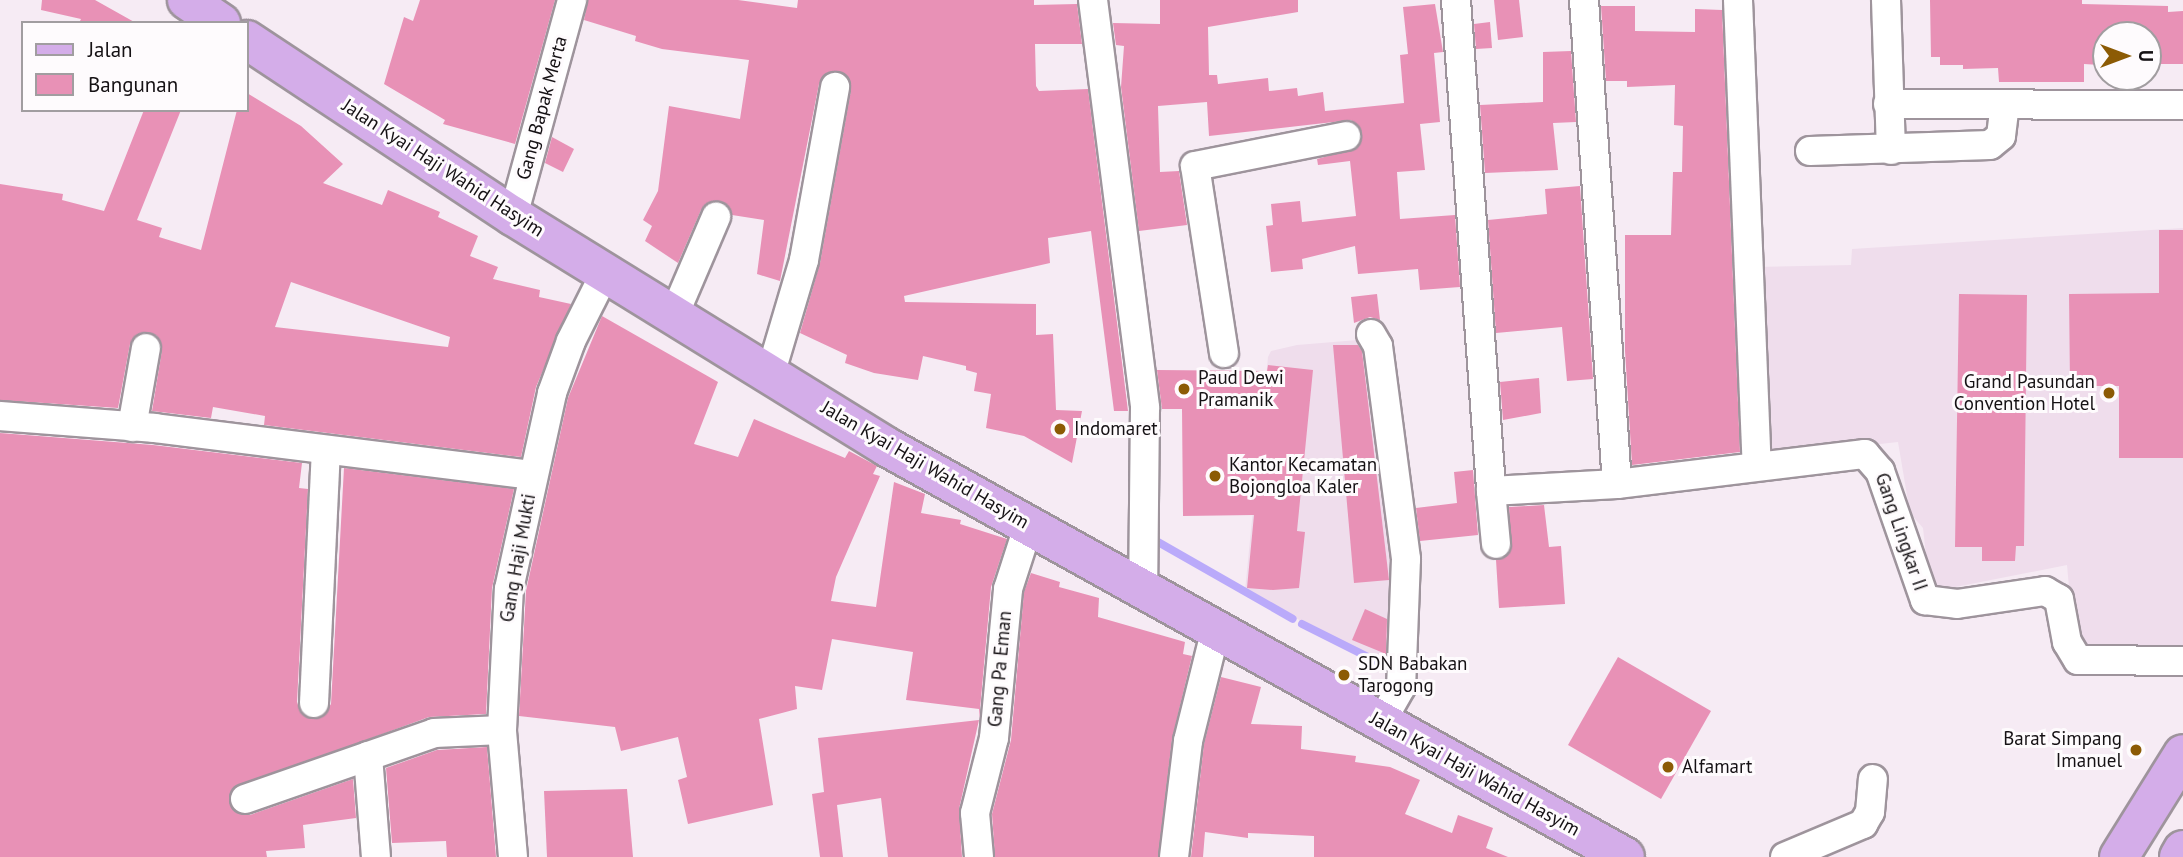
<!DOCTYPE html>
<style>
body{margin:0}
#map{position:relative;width:2183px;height:857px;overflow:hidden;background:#f6ebf4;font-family:"PT Sans",sans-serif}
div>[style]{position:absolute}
.built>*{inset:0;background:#efddec}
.stream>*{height:8px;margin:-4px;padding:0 4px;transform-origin:4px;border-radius:4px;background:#baaafa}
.building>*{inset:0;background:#e891b6}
.roads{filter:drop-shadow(2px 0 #9e949c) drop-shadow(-2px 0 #9e949c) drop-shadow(0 2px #9e949c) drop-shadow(0 -2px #9e949c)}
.minor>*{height:28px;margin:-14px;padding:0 14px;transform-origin:14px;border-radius:14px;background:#fff}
.primary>*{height:38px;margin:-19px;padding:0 19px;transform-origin:19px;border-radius:19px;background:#d4ade9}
.dots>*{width:19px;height:19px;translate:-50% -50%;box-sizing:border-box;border:4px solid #fefbfd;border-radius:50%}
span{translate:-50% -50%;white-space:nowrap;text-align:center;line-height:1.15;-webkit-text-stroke:6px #fefbfd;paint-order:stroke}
.street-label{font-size:19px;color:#151114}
.poi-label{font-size:19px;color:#151114}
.left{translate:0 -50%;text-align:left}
.right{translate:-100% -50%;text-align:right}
.legend{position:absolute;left:21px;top:21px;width:228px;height:91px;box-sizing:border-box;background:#fefbfd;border:2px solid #a19da0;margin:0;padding:9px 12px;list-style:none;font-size:21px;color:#151114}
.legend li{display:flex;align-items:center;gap:14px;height:35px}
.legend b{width:35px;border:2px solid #a19da0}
.north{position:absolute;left:2092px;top:21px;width:70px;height:70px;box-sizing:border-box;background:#fefbfd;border:2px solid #a19da0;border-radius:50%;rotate:90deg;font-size:19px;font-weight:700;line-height:28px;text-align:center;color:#151114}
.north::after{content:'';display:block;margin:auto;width:24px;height:32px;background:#8c5b05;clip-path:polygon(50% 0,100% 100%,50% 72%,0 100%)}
</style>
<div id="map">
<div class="built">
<i style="clip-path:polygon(2183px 228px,2183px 651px,2076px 665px,2067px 565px,1930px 592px,1923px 528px,1910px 513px,1898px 442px,1771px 456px,1754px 267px,1851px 265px,1852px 249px)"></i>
<i style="clip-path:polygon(1358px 340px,1369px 342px,1403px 579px,1389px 668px,1245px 591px,1268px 357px,1271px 351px,1297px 345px)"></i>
</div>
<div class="stream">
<i style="left:1151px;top:538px;width:163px;rotate:29.7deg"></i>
<i style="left:1302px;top:624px;width:103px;rotate:26.6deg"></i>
</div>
<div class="building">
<i style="clip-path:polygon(42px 0,95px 0,136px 23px,79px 23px,81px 19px,41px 10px)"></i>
<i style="clip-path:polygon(420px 0,555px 0,515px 144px,443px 124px,445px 120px,384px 84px,404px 17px,413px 21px)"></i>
<i style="clip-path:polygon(588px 0,738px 0,797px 8px,798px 0,1034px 0,1034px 5px,1077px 4px,1082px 44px,1035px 44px,1036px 86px,1039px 91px,1088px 89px,1128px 411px,1114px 411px,1091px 231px,1048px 238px,1050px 263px,904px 296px,905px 302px,1036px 304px,1036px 335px,1053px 334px,1056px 410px,1082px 411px,1072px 463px,1024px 436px,986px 428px,991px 394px,974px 391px,977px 373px,966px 370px,966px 366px,923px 356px,918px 380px,874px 373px,845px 363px,847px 355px,800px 333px,820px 263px,851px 90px,850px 81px,839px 71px,829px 72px,819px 84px,780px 281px,757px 274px,764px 220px,732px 215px,722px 202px,713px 201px,701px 210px,678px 263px,645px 241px,652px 226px,643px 220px,658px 191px,669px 106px,740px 119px,749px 60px,662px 49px,635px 41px,636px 36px,584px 20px)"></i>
<i style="clip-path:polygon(1160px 0,1298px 0,1298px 12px,1208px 27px,1209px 75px,1217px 75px,1218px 84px,1268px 78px,1269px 91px,1297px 88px,1298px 96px,1323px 92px,1325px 111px,1404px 103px,1400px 55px,1408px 54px,1403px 7px,1435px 4px,1443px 52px,1434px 53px,1440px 122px,1420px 124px,1425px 170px,1397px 172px,1400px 219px,1455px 215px,1460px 287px,1420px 290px,1418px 269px,1358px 274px,1355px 246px,1302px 259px,1303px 269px,1271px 272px,1266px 226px,1273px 225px,1271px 204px,1300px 201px,1302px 222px,1356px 216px,1350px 161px,1318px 165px,1317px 159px,1357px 148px,1362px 132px,1351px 120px,1209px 136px,1207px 102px,1158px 106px,1160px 172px,1179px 171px,1187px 225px,1139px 231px,1121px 87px,1124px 46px,1116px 45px,1113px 23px,1160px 24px)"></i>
<i style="clip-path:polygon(1494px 0,1519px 0,1523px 37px,1498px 40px)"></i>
<i style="clip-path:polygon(1930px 0,2082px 0,2082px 4px,2168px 6px,2168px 12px,2183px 11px,2183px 64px,2148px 64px,2148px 35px,2106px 35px,2106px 60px,2100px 65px,2084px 64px,2084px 82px,1999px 82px,1998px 68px,1963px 69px,1963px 65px,1940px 65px,1940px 57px,1931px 57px)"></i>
<i style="clip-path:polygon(1601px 6px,1635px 6px,1635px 31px,1695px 32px,1695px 9px,1722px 10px,1740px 452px,1632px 465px,1625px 351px,1625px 235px,1671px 235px,1673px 172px,1682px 172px,1683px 126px,1674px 125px,1675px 85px,1627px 87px,1627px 81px,1606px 81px)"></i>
<i style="clip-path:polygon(1490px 22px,1492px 48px,1476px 49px,1474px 24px)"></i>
<i style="clip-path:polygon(1571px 51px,1576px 122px,1553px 123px,1558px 170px,1485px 173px,1480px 105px,1543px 102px,1543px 52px)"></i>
<i style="clip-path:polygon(evenodd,247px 93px,301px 126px,343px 164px,323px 183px,382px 205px,388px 190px,440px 212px,438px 217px,478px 236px,470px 256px,498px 267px,493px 279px,540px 290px,539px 297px,571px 304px,536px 387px,521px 457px,264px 425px,265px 416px,213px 407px,211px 418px,152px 411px,162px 350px,157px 336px,148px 332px,140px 333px,130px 344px,118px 408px,0 400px,0 184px,63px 194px,62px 200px,104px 211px,144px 110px,181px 110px,137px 220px,162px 228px,159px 237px,201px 250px,237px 110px,247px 110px,247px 93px,291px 282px,450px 337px,448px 347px,275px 327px,291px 282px)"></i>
<i style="clip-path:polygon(552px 137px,574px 149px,563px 172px,545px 163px)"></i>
<i style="clip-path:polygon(1580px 186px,1593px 379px,1567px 381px,1562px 327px,1496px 333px,1488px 220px,1547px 214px,1545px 189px)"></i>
<i style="clip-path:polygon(2159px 230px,2183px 230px,2183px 458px,2119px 458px,2119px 386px,2070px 386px,2069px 294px,2159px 293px)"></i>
<i style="clip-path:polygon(1377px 294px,1380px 320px,1370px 317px,1354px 323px,1351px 297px)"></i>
<i style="clip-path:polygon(1959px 294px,2027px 295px,2024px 546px,2016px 546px,2015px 561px,1982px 561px,1982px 547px,1955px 547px)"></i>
<i style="clip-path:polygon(602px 316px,718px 382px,694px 444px,738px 457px,754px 419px,845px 458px,849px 451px,877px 466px,873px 474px,880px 476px,836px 577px,831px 601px,876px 607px,894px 482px,925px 494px,921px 513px,961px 520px,960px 524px,1007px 539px,991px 587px,979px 720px,979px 709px,906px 700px,913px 652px,832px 639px,822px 690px,795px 686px,797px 709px,759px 719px,773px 805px,688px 824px,678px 780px,687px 777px,678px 737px,621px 751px,615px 727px,519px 716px,526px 591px,568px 398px)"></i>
<i style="clip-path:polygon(1333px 345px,1358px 345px,1362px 351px,1389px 580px,1354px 583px)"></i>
<i style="clip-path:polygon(1268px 365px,1313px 370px,1297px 531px,1305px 532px,1299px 588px,1273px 590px,1247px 588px,1254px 515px,1183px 516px,1182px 409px,1162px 409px,1157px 370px,1267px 371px)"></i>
<i style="clip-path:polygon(1539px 378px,1541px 413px,1503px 420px,1500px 382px)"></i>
<i style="clip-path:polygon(0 433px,153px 445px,302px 463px,299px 488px,308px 489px,297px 702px,300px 711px,313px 719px,322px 717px,331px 704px,344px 468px,514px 489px,492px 588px,486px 714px,429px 717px,232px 789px,229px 797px,234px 811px,250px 815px,353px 779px,356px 818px,303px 825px,305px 848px,266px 851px,267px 857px,0 857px)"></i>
<i style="clip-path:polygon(1473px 470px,1478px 535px,1420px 541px,1416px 508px,1457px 503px,1454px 472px)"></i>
<i style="clip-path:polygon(1544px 505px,1549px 547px,1561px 546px,1565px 604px,1499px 608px,1496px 560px,1511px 550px,1509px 507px)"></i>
<i style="clip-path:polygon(1031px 573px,1060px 582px,1059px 587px,1099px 598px,1098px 617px,1185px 642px,1183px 654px,1192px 656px,1172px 739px,1158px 857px,995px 857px,992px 814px,1011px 740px,1024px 592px)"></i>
<i style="clip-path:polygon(1365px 609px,1387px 619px,1386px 654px,1352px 640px)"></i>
<i style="clip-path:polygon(1618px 657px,1711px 711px,1661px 799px,1568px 745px)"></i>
<i style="clip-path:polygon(1221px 677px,1261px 687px,1251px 724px,1302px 726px,1301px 749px,1356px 756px,1355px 762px,1390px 767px,1420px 780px,1405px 814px,1452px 833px,1458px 815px,1493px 828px,1486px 848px,1508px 857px,1314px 857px,1314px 836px,1248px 833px,1248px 838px,1205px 832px,1203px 857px,1191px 857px,1204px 744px)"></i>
<i style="clip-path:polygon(979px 720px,959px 809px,962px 857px,888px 857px,881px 798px,837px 805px,843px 857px,820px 857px,812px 794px,824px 792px,818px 738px)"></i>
<i style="clip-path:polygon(487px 747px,496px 857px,447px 857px,446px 841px,392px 843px,386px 768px,437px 750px)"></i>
<i style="clip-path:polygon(627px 789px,633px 857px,547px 857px,544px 791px)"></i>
</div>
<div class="roads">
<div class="minor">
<i style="left:1093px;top:0;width:411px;rotate:82.7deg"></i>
<i style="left:1145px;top:408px;width:180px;rotate:90.6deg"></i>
<i style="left:1456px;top:0;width:492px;rotate:85.9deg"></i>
<i style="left:1491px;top:491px;width:126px;rotate:-3.2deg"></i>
<i style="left:1617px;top:484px;width:250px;rotate:-6.9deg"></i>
<i style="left:1865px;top:454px;width:23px;rotate:49deg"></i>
<i style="left:1880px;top:471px;width:137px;rotate:70.8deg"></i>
<i style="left:1925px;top:600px;width:32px;rotate:7deg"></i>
<i style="left:1957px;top:604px;width:89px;rotate:-8.4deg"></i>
<i style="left:2045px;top:591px;width:16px;rotate:30deg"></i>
<i style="left:2059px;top:599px;width:44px;rotate:79.5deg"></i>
<i style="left:2067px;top:642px;width:21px;rotate:59deg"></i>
<i style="left:2078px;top:660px;width:105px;rotate:0.5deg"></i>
<i style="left:1584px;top:0;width:485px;rotate:86.1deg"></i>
<i style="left:1738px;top:0;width:465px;rotate:87.7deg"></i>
<i style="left:1886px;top:0;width:150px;rotate:88.1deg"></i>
<i style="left:1888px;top:104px;width:295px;rotate:0.2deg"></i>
<i style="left:1810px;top:151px;width:180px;rotate:-1.9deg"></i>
<i style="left:1990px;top:145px;width:14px;rotate:-39deg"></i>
<i style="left:2001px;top:136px;width:32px;rotate:-83deg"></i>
<i style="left:513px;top:216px;width:224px;rotate:-74.7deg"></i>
<i style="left:674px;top:315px;width:107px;rotate:-66.8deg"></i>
<i style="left:1371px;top:334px;width:14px;rotate:60deg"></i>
<i style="left:1378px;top:346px;width:215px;rotate:82.5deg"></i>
<i style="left:1406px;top:559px;width:128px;rotate:92.2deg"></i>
<i style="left:1401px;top:687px;width:40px;rotate:119.7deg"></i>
<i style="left:1224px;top:353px;width:189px;rotate:-98.8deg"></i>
<i style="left:1195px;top:166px;width:154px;rotate:-11.2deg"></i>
<i style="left:770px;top:375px;width:120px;rotate:-73.5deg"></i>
<i style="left:804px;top:260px;width:176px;rotate:-79.8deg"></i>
<i style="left:0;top:416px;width:155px;rotate:4.4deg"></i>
<i style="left:155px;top:428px;width:381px;rotate:7.1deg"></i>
<i style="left:132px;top:427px;width:80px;rotate:-80deg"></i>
<i style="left:1491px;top:491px;width:53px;rotate:84.6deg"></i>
<i style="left:314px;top:703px;width:250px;rotate:-87.3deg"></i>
<i style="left:368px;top:756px;width:101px;rotate:85.5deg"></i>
<i style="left:245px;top:799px;width:200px;rotate:-19.2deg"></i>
<i style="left:434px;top:733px;width:68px;rotate:-2.5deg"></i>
<i style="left:513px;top:857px;width:127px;rotate:-95deg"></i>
<i style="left:502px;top:730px;width:141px;rotate:-87.2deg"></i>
<i style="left:509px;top:589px;width:201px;rotate:-77.6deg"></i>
<i style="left:552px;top:393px;width:55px;rotate:-69.9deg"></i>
<i style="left:571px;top:341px;width:76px;rotate:-63.4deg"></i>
<i style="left:979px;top:857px;width:44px;rotate:-95.2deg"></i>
<i style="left:975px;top:813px;width:77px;rotate:-75.8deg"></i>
<i style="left:994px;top:738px;width:150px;rotate:-84.6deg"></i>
<i style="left:1008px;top:589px;width:68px;rotate:-72.1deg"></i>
<i style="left:1174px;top:857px;width:117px;rotate:-83.1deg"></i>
<i style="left:1188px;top:741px;width:115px;rotate:-76deg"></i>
<i style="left:1785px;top:857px;width:85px;rotate:-22.9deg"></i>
<i style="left:1863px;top:824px;width:14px;rotate:-60deg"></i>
<i style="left:1870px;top:812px;width:33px;rotate:-85deg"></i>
</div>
<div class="primary">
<i style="left:187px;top:0;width:41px;rotate:34.1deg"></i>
<i style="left:247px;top:40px;width:319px;rotate:33.5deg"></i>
<i style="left:513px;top:216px;width:440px;rotate:31.7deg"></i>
<i style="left:887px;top:447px;width:844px;rotate:29.05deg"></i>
<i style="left:2119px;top:857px;width:121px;rotate:-58.1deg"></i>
<i style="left:2179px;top:857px;width:8px;rotate:-60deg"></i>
</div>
</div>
<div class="dots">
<i style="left:1184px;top:389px;background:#8c5b05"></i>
<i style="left:2109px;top:393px;background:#8c5b05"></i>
<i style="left:1060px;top:429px;background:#8c5b05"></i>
<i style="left:1215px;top:476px;background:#8c5b05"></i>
<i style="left:1344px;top:675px;background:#8c5b05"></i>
<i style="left:2136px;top:750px;background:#8c5b05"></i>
<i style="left:1668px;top:767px;background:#8c5b05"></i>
</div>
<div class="street-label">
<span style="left:542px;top:108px;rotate:-75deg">Gang Bapak Merta</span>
<span style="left:443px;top:168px;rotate:33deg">Jalan Kyai Haji Wahid Hasyim</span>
<span style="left:925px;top:465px;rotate:30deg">Jalan Kyai Haji Wahid Hasyim</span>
<span style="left:1901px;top:532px;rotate:71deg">Gang Lingkar II</span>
<span style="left:518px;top:558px;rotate:-80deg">Gang Haji Mukti</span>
<span style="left:1000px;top:669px;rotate:-85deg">Gang Pa Eman</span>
<span style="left:1475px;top:774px;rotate:29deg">Jalan Kyai Haji Wahid Hasyim</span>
</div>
<div class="poi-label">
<span class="left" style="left:1198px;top:389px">Paud Dewi<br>Pramanik</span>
<span class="right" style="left:2095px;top:393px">Grand Pasundan<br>Convention Hotel</span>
<span class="left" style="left:1074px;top:429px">Indomaret</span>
<span class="left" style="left:1229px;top:476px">Kantor Kecamatan<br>Bojongloa Kaler</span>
<span class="left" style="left:1358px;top:675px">SDN Babakan<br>Tarogong</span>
<span class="right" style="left:2122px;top:750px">Barat Simpang<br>Imanuel</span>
<span class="left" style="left:1682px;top:767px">Alfamart</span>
</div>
<ul class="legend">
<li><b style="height:9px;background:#d4ade9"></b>Jalan</li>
<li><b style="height:19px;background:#e891b6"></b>Bangunan</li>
</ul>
<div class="north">U</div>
</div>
